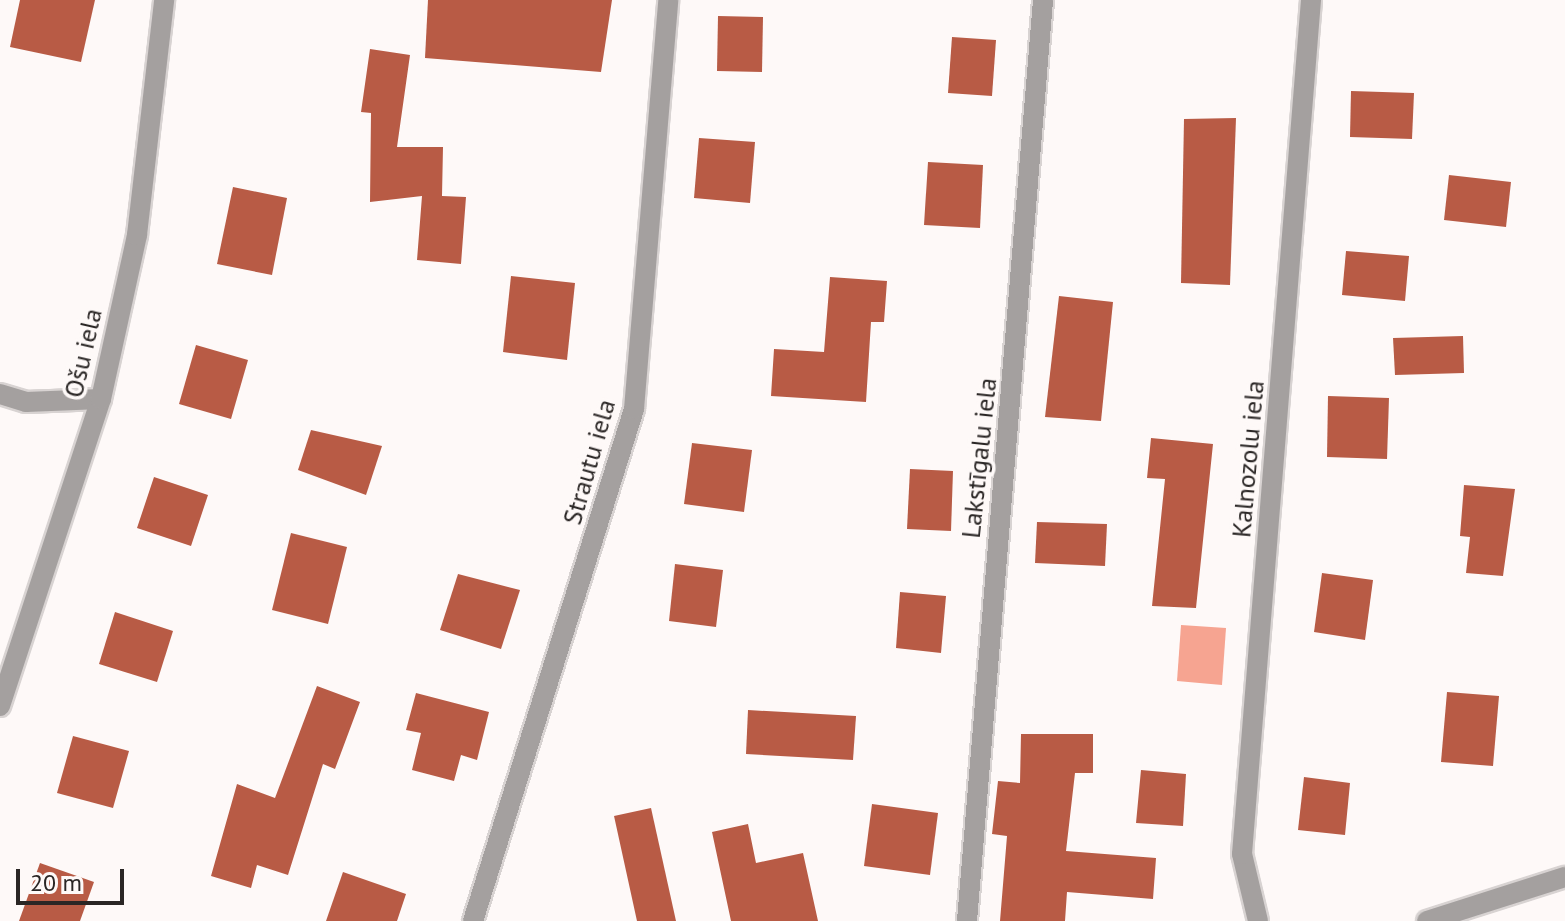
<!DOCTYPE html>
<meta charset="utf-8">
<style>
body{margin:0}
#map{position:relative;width:1565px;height:921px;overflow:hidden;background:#fef9f8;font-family:"PT Sans",sans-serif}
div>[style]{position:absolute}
.water>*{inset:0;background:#f6a491}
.building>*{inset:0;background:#b85b45}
.roads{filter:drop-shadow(2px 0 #d8d3d2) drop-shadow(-2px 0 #d8d3d2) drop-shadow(0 2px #d8d3d2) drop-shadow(0 -2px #d8d3d2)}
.minor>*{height:20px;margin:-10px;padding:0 10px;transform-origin:10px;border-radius:10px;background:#a4a09f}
span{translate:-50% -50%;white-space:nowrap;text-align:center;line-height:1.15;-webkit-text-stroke:7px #fef9f8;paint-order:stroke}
.street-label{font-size:26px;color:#2a2625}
.scale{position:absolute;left:16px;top:869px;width:108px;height:36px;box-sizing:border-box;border:4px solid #2a2625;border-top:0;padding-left:10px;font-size:24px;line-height:28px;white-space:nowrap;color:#2a2625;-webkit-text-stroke:6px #fef9f8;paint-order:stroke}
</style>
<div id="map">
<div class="water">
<i style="clip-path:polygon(1181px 625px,1226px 628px,1222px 685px,1177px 681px)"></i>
</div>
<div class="building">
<i style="clip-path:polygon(20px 0,95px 0,81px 62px,10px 47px)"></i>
<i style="clip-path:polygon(428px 0,612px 0,601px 72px,425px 58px)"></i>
<i style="clip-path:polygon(718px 16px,763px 17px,762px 72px,717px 71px)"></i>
<i style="clip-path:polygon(952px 37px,996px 40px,992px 96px,948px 93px)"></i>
<i style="clip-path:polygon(370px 49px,410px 55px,397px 147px,443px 147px,442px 196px,466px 197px,461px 264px,417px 260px,422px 196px,370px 202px,371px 113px,361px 112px)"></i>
<i style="clip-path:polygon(1351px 91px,1414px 93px,1412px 139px,1350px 137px)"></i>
<i style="clip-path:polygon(1236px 118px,1230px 285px,1181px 283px,1184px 119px)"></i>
<i style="clip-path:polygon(699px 138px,755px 142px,750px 203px,694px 198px)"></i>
<i style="clip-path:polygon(928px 162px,983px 165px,980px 228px,924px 225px)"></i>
<i style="clip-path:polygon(1449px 175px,1511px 182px,1506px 227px,1444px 220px)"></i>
<i style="clip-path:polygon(233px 187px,287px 198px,272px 275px,217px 264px)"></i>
<i style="clip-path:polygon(1346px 251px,1409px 256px,1405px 301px,1342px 295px)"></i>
<i style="clip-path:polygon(511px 276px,575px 283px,567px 360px,503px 352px)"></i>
<i style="clip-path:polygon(830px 277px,887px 281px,884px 322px,871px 322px,866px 402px,771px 396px,774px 349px,824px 352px)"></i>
<i style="clip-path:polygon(1059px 296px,1113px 302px,1101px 421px,1045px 417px)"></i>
<i style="clip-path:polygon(1463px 336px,1464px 373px,1395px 375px,1393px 338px)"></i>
<i style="clip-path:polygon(196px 345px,248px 360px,231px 419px,179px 404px)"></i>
<i style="clip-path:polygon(1328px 396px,1389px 398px,1387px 459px,1327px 457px)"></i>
<i style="clip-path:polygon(311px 430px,382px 446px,366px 495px,298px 470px)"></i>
<i style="clip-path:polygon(1151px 438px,1213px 444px,1196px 608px,1152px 606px,1165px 479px,1147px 478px)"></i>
<i style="clip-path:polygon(692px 443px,752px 450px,744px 512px,684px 504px)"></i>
<i style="clip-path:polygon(910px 469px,953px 471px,951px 531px,907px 529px)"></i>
<i style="clip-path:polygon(154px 477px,208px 495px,191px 546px,137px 528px)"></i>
<i style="clip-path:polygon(1464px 485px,1515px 489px,1503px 576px,1466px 573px,1470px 537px,1460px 536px)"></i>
<i style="clip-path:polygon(1037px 522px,1107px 524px,1105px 566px,1035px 563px)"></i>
<i style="clip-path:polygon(291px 533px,347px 547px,328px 624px,272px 610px)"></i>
<i style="clip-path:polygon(675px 564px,723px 570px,716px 627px,669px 621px)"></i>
<i style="clip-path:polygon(1322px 573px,1373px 580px,1365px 640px,1314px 632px)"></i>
<i style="clip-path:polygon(458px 574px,520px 590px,501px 649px,440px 630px)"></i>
<i style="clip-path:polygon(900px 592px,946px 596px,941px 653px,896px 648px)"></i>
<i style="clip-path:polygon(115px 612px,173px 631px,157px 682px,99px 664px)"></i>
<i style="clip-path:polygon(317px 686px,360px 702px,335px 769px,323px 764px,288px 875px,257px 865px,251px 888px,211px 876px,237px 784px,275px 798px)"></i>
<i style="clip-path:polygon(1447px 692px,1499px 696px,1493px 766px,1441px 762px)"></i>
<i style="clip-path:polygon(416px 693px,489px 712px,477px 760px,461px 755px,454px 781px,412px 770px,421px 733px,406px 730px)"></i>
<i style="clip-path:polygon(748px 710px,856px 716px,853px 760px,746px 754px)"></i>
<i style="clip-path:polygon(1021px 734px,1093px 734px,1093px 773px,1075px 773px,1066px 851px,1156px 858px,1153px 899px,1067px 892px,1065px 921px,1000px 921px,1007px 836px,992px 834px,998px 781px,1020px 783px)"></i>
<i style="clip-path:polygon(73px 736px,129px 751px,113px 808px,57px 793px)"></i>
<i style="clip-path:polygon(1141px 770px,1186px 774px,1183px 826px,1136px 823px)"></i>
<i style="clip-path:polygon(1304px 777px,1350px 783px,1345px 835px,1298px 830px)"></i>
<i style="clip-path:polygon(872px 804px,938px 813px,930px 875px,864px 866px)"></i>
<i style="clip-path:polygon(651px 808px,676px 921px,637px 921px,614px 816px)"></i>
<i style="clip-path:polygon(748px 824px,756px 863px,803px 853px,818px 921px,731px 921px,712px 832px)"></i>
<i style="clip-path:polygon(40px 863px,94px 882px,80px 921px,19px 921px)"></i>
<i style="clip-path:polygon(343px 872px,406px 894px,397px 921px,326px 921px)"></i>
</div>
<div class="roads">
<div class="minor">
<i style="left:0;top:394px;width:27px;rotate:17deg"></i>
<i style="left:26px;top:402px;width:75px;rotate:-2.3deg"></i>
<i style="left:0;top:706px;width:323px;rotate:-71.8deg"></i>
<i style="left:101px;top:399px;width:168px;rotate:-77.6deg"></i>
<i style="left:137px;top:235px;width:237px;rotate:-83.4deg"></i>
<i style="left:473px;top:921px;width:537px;rotate:-72.54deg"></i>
<i style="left:634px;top:409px;width:410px;rotate:-85.2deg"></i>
<i style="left:967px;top:921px;width:924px;rotate:-85.28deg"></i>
<i style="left:1258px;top:921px;width:69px;rotate:-103.4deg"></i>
<i style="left:1242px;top:854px;width:857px;rotate:-85.38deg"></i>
<i style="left:1427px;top:921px;width:145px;rotate:-17.7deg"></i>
</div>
</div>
<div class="street-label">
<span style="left:83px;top:353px;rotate:-77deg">Ošu iela</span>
<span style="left:979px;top:458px;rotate:-84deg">Lakstīgalu iela</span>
<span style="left:1248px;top:459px;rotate:-85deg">Kalnozolu iela</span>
<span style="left:589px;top:462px;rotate:-74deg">Strautu iela</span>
</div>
<div class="scale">20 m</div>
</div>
